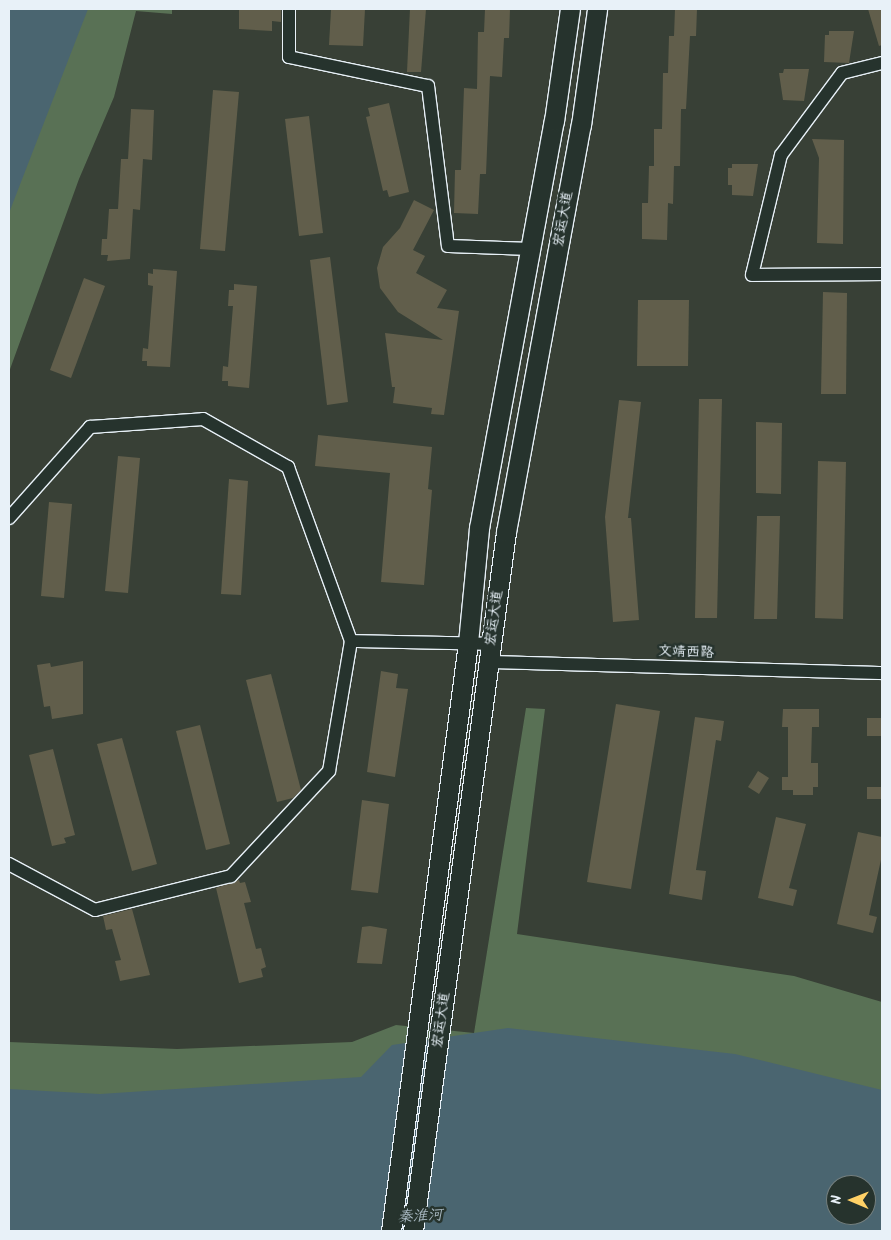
<!DOCTYPE html>
<meta charset="utf-8">
<style>
body{margin:0}
#map{position:relative;width:891px;height:1240px;overflow:hidden;background:#384036;font-family:Kalam,"LXGW WenKai TC",sans-serif}
div>[style]{position:absolute}
.green>*{inset:0;background:#597155}
.water>*{inset:0;background:#4a6570}
.building>*{inset:0;background:#615e4b}
.roads{filter:drop-shadow(1px 0 #e8f1f8) drop-shadow(-1px 0 #e8f1f8) drop-shadow(0 1px #e8f1f8) drop-shadow(0 -1px #e8f1f8)}
.street>*{height:12px;margin:-6px;padding:0 6px;transform-origin:6px;border-radius:6px;background:#26332d}
.secondary>*{height:19px;margin:-9.5px;padding:0 9.5px;transform-origin:9.5px;border-radius:9.5px;background:#26332d}
span{translate:-50% -50%;white-space:nowrap;text-align:center;line-height:1.15;-webkit-text-stroke:5px #26332d;paint-order:stroke}
.street-label{font-size:14px;color:#e8f1f8}
.water-label{font-size:15px;color:#a9b9c2;font-style:italic}
.frame{position:absolute;inset:0;border:10px solid #e8f1f8;pointer-events:none}
.north{position:absolute;left:826px;top:1175px;width:50px;height:50px;box-sizing:border-box;background:#26332d;border:1px solid #747f7e;border-radius:50%;rotate:271deg;font-size:14px;font-weight:700;line-height:20px;text-align:center;color:#e8f1f8}
.north::after{content:'';display:block;margin:auto;width:18px;height:22px;background:#ffd166;clip-path:polygon(50% 0,100% 100%,50% 72%,0 100%)}
</style>
<div id="map">
<div class="green">
<i style="clip-path:polygon(9px 9px,172px 9px,172px 14px,136px 11px,114px 97px,79px 179px,9px 372px)"></i>
<i style="clip-path:polygon(evenodd,526px 708px,545px 709px,517px 934px,794px 976px,882px 1002px,882px 1231px,9px 1231px,9px 1042px,177px 1049px,352px 1042px,396px 1025px,474px 1033px,526px 708px,836px 1185px,866px 1185px,866px 1215px,836px 1215px,836px 1185px)"></i>
</div>
<div class="water">
<i style="clip-path:polygon(9px 9px,88px 9px,9px 213px)"></i>
<i style="clip-path:polygon(evenodd,508px 1028px,735px 1054px,882px 1090px,882px 1231px,9px 1231px,9px 1089px,100px 1094px,361px 1077px,392px 1045px,508px 1028px,836px 1185px,866px 1185px,866px 1215px,836px 1215px,836px 1185px)"></i>
</div>
<div class="building">
<i style="clip-path:polygon(239px 9px,281px 9px,281px 22px,272px 21px,272px 31px,239px 29px)"></i>
<i style="clip-path:polygon(365px 9px,363px 46px,329px 45px,331px 10px)"></i>
<i style="clip-path:polygon(410px 9px,426px 9px,421px 72px,407px 72px)"></i>
<i style="clip-path:polygon(485px 9px,510px 9px,509px 38px,504px 38px,502px 77px,490px 76px,486px 174px,480px 174px,478px 214px,454px 213px,455px 170px,461px 170px,464px 88px,477px 89px,478px 32px,484px 32px)"></i>
<i style="clip-path:polygon(675px 9px,697px 9px,696px 36px,690px 36px,686px 109px,681px 109px,680px 166px,674px 166px,673px 204px,668px 203px,667px 240px,642px 239px,642px 203px,648px 203px,649px 166px,654px 166px,654px 129px,662px 129px,663px 73px,668px 73px,669px 36px,674px 36px)"></i>
<i style="clip-path:polygon(868px 9px,882px 9px,882px 45px,879px 46px)"></i>
<i style="clip-path:polygon(829px 31px,854px 31px,849px 63px,824px 62px,825px 35px,829px 35px)"></i>
<i style="clip-path:polygon(784px 69px,809px 69px,804px 101px,783px 100px,779px 73px,783px 73px)"></i>
<i style="clip-path:polygon(213px 90px,239px 92px,225px 251px,200px 249px)"></i>
<i style="clip-path:polygon(389px 103px,409px 192px,389px 197px,387px 190px,383px 191px,366px 117px,370px 116px,368px 108px)"></i>
<i style="clip-path:polygon(131px 109px,154px 110px,152px 160px,143px 159px,140px 210px,133px 209px,130px 259px,107px 261px,108px 255px,101px 255px,102px 239px,107px 239px,109px 209px,118px 209px,121px 159px,128px 159px)"></i>
<i style="clip-path:polygon(309px 116px,323px 233px,299px 236px,285px 119px)"></i>
<i style="clip-path:polygon(812px 139px,844px 140px,843px 244px,817px 243px,819px 158px)"></i>
<i style="clip-path:polygon(732px 164px,758px 164px,753px 196px,732px 195px,732px 185px,728px 185px,728px 168px,732px 168px)"></i>
<i style="clip-path:polygon(414px 200px,434px 210px,413px 250px,425px 256px,416px 273px,447px 290px,437px 308px,459px 311px,444px 415px,431px 414px,432px 408px,393px 403px,395px 387px,392px 387px,385px 333px,443px 340px,398px 312px,380px 288px,377px 268px,383px 247px,400px 228px)"></i>
<i style="clip-path:polygon(330px 257px,348px 402px,327px 405px,310px 260px)"></i>
<i style="clip-path:polygon(153px 269px,177px 271px,170px 367px,147px 366px,147px 361px,142px 361px,143px 348px,148px 349px,153px 286px,148px 285px,148px 273px,153px 274px)"></i>
<i style="clip-path:polygon(84px 278px,105px 286px,71px 378px,50px 370px)"></i>
<i style="clip-path:polygon(234px 284px,257px 286px,249px 388px,228px 386px,228px 381px,222px 381px,223px 366px,228px 367px,233px 306px,228px 306px,229px 290px,234px 290px)"></i>
<i style="clip-path:polygon(823px 292px,847px 293px,846px 394px,821px 394px)"></i>
<i style="clip-path:polygon(638px 300px,689px 300px,688px 366px,637px 366px)"></i>
<i style="clip-path:polygon(699px 399px,722px 399px,717px 618px,695px 618px)"></i>
<i style="clip-path:polygon(619px 400px,641px 402px,628px 518px,631px 518px,639px 620px,613px 622px,605px 517px)"></i>
<i style="clip-path:polygon(756px 422px,782px 423px,781px 494px,756px 493px)"></i>
<i style="clip-path:polygon(318px 435px,432px 447px,428px 489px,432px 490px,424px 585px,381px 582px,390px 473px,315px 466px)"></i>
<i style="clip-path:polygon(118px 456px,140px 458px,128px 593px,105px 591px)"></i>
<i style="clip-path:polygon(818px 461px,846px 462px,843px 619px,815px 618px)"></i>
<i style="clip-path:polygon(229px 479px,248px 481px,241px 595px,221px 594px)"></i>
<i style="clip-path:polygon(49px 502px,72px 504px,64px 598px,41px 596px)"></i>
<i style="clip-path:polygon(757px 516px,780px 516px,777px 619px,754px 619px)"></i>
<i style="clip-path:polygon(83px 661px,83px 714px,52px 719px,50px 706px,44px 707px,37px 665px,50px 663px,51px 667px)"></i>
<i style="clip-path:polygon(381px 671px,398px 674px,396px 688px,408px 689px,395px 777px,367px 772px)"></i>
<i style="clip-path:polygon(271px 674px,301px 790px,293px 798px,277px 802px,246px 680px)"></i>
<i style="clip-path:polygon(616px 704px,660px 711px,631px 889px,587px 882px)"></i>
<i style="clip-path:polygon(783px 709px,819px 709px,819px 727px,812px 727px,811px 763px,818px 763px,818px 787px,813px 787px,813px 795px,793px 795px,793px 790px,782px 790px,782px 777px,788px 777px,788px 727px,782px 727px)"></i>
<i style="clip-path:polygon(695px 717px,724px 721px,721px 741px,716px 740px,696px 870px,706px 871px,702px 900px,669px 894px)"></i>
<i style="clip-path:polygon(867px 718px,882px 718px,882px 736px,867px 736px)"></i>
<i style="clip-path:polygon(200px 725px,230px 844px,206px 850px,176px 731px)"></i>
<i style="clip-path:polygon(122px 738px,157px 864px,132px 871px,97px 744px)"></i>
<i style="clip-path:polygon(53px 749px,75px 835px,64px 838px,66px 843px,52px 846px,29px 755px)"></i>
<i style="clip-path:polygon(758px 771px,769px 778px,759px 794px,748px 787px)"></i>
<i style="clip-path:polygon(867px 787px,882px 787px,882px 799px,867px 799px)"></i>
<i style="clip-path:polygon(362px 800px,389px 804px,378px 893px,351px 890px)"></i>
<i style="clip-path:polygon(776px 817px,806px 824px,789px 888px,797px 890px,793px 906px,758px 898px)"></i>
<i style="clip-path:polygon(858px 832px,882px 837px,882px 855px,869px 915px,877px 917px,873px 933px,837px 924px)"></i>
<i style="clip-path:polygon(239px 880px,240px 883px,245px 882px,251px 902px,244px 903px,256px 949px,261px 948px,266px 967px,261px 969px,263px 977px,239px 983px,216px 888px)"></i>
<i style="clip-path:polygon(132px 909px,150px 975px,120px 981px,115px 961px,121px 960px,112px 929px,106px 930px,103px 916px)"></i>
<i style="clip-path:polygon(370px 926px,387px 929px,382px 964px,357px 963px,362px 927px)"></i>
</div>
<div class="roads">
<div class="street">
<i style="left:289px;top:9px;width:48px;rotate:90deg"></i>
<i style="left:289px;top:57px;width:142px;rotate:11.8deg"></i>
<i style="left:428px;top:86px;width:161px;rotate:82.9deg"></i>
<i style="left:448px;top:246px;width:83px;rotate:2.1deg"></i>
<i style="left:882px;top:63px;width:41px;rotate:166deg"></i>
<i style="left:842px;top:73px;width:102px;rotate:126.6deg"></i>
<i style="left:781px;top:155px;width:123px;rotate:103.6deg"></i>
<i style="left:752px;top:275px;width:130px;rotate:-0.4deg"></i>
<i style="left:9px;top:518px;width:122px;rotate:-48.3deg"></i>
<i style="left:90px;top:427px;width:113px;rotate:-4deg"></i>
<i style="left:203px;top:419px;width:98px;rotate:29.5deg"></i>
<i style="left:288px;top:467px;width:185px;rotate:70.1deg"></i>
<i style="left:351px;top:641px;width:132px;rotate:99.6deg"></i>
<i style="left:329px;top:771px;width:144px;rotate:133deg"></i>
<i style="left:231px;top:876px;width:140px;rotate:166deg"></i>
<i style="left:95px;top:910px;width:98px;rotate:-151.9deg"></i>
<i style="left:351px;top:641px;width:140px;rotate:1.2deg"></i>
<i style="left:489px;top:662px;width:393px;rotate:1.6deg"></i>
</div>
<div class="secondary">
<i style="left:391px;top:1231px;width:593px;rotate:-82.54deg"></i>
<i style="left:468px;top:643px;width:116px;rotate:-84.5deg"></i>
<i style="left:479px;top:528px;width:414px;rotate:-79.6deg"></i>
<i style="left:554px;top:121px;width:113px;rotate:-81.9deg"></i>
<i style="left:413px;top:1231px;width:705px;rotate:-82.42deg"></i>
<i style="left:506px;top:532px;width:414px;rotate:-79.6deg"></i>
<i style="left:581px;top:125px;width:117px;rotate:-82.1deg"></i>
</div>
</div>
<div class="street-label">
<span style="left:563px;top:219px;rotate:-80deg">宏运大道</span>
<span style="left:494px;top:618px;rotate:-82deg">宏运大道</span>
<span style="left:686px;top:652px;rotate:2deg">文靖西路</span>
<span style="left:441px;top:1020px;rotate:-82deg">宏运大道</span>
</div>
<div class="water-label">
<span style="left:420px;top:1217px;rotate:-3deg">秦淮河</span>
</div>
<div class="frame"></div>
<div class="north">N</div>
</div>
